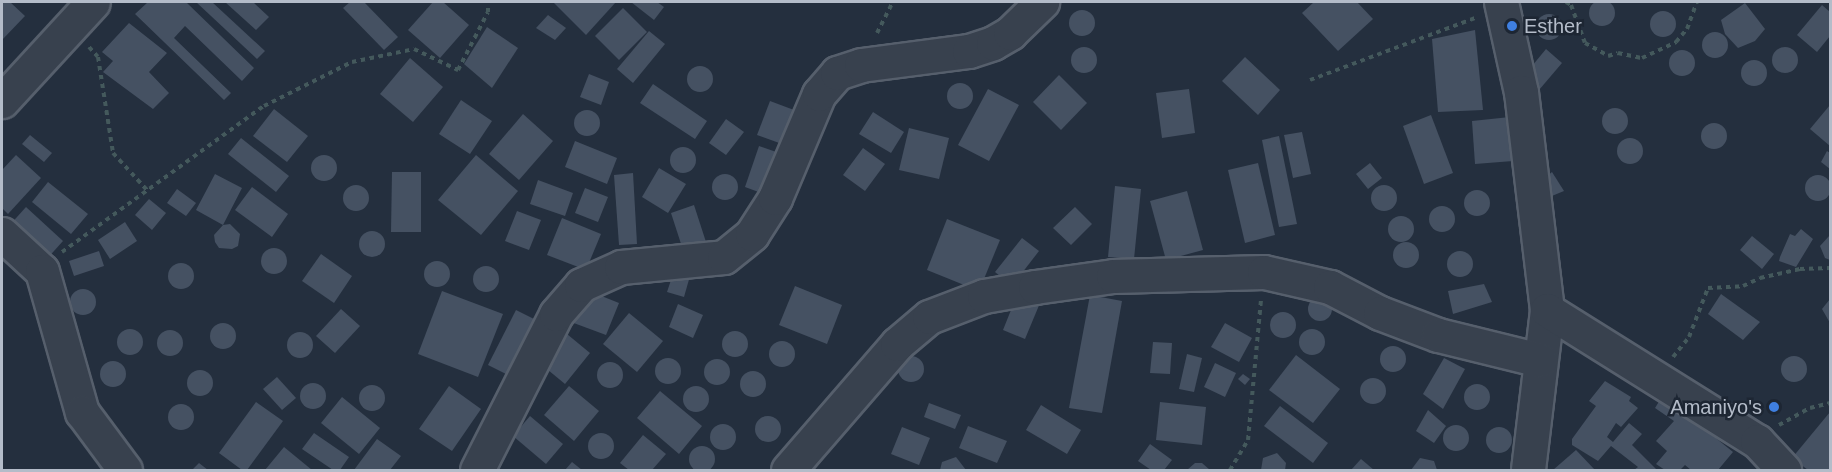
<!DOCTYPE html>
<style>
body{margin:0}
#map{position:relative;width:1832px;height:472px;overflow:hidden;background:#242f3e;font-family:Arial,sans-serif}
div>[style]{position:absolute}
.building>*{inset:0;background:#455162}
.round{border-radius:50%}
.path>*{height:4px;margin-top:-2px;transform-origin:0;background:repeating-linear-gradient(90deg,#44595c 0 4.5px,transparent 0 9px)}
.roads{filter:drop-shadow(2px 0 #565f6c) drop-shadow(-2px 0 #565f6c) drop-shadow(0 2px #565f6c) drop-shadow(0 -2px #565f6c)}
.minor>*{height:33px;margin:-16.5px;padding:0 16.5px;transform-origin:16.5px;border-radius:16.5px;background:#38414e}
.dots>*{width:16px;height:16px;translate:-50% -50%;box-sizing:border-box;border:3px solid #1d2633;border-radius:50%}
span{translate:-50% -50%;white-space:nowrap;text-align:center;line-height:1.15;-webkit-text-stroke:5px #1d2633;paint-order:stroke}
.poi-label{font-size:20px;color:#b4bcc9}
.left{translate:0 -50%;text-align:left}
.right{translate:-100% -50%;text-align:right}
.frame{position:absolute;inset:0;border:3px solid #b4bcc9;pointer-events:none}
</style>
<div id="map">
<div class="building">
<i class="round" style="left:1589px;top:0;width:26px;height:26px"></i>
<i style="clip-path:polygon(2px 2px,10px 2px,25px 16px,2px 40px)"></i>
<i style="clip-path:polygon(148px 2px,186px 2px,254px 68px,242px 81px,185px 26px,174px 38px,231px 93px,224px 100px,135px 14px)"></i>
<i style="clip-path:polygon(196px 2px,212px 2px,265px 51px,257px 59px)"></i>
<i style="clip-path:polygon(225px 2px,253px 2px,269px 17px,256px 30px)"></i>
<i style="clip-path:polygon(350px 2px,364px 2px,398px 37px,384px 50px,343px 8px)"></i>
<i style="clip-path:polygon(433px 2px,443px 2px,469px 25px,440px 58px,408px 30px)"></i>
<i style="clip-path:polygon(553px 2px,616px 2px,586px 35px)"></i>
<i style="clip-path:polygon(631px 2px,657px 2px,664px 7px,654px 20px)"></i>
<i style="clip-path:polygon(1314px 2px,1357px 2px,1373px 19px,1338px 51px,1302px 13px)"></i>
<i style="clip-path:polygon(1745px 3px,1765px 29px,1755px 41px,1738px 48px,1725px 34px,1721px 20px)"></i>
<i style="clip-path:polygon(1822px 5px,1830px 12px,1830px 36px,1817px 52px,1797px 35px)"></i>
<i style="clip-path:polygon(623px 8px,647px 32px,619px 60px,595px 36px)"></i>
<i class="round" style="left:1069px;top:10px;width:26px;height:26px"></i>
<i class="round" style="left:1650px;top:11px;width:26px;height:26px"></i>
<i class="round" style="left:1536px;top:14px;width:26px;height:26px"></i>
<i style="clip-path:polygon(548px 15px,566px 28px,555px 40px,536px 28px)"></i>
<i style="clip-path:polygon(129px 23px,167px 53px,149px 72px,169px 93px,153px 109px,103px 72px,113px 61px,102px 52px)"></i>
<i style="clip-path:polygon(487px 27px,518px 48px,492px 88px,464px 64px)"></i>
<i style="clip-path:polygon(1475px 30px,1483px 110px,1438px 112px,1432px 39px)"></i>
<i style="clip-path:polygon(649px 31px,665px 44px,633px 83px,617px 69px)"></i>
<i class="round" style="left:1702px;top:32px;width:26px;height:26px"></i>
<i class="round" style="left:1071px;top:47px;width:26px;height:26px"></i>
<i class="round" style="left:1772px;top:47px;width:26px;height:26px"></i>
<i style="clip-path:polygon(1546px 49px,1562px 63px,1539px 90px,1523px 77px)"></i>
<i class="round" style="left:1669px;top:50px;width:26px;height:26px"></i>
<i style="clip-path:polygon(1245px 57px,1280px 90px,1258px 115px,1222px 81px)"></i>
<i style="clip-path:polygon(410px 58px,443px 87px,413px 122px,380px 94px)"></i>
<i class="round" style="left:1741px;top:60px;width:26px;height:26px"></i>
<i class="round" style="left:687px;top:66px;width:26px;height:26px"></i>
<i style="clip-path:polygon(589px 74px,609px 82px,601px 105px,580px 97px)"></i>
<i style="clip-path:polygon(1059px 75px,1087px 103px,1061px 130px,1033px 102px)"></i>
<i class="round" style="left:947px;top:83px;width:26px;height:26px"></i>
<i style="clip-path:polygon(653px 84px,707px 121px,695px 139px,640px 103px)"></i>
<i style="clip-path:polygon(988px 89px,1019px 105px,989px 161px,958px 145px)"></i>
<i style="clip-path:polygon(1189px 89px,1195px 133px,1162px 138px,1156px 93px)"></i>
<i style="clip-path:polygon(461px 100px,492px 121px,470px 154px,439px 134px)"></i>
<i style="clip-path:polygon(770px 101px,794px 110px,782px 144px,757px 135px)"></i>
<i style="clip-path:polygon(1830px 105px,1830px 146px,1810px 129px)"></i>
<i class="round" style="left:1602px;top:108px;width:26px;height:26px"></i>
<i style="clip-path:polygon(274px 109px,308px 136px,287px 162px,253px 136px)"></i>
<i class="round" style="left:574px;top:110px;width:26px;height:26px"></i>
<i style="clip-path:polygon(873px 112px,904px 132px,891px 153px,859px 134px)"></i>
<i style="clip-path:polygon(523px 114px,553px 141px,519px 180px,489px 154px)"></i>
<i style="clip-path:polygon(1431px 115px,1453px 173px,1424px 184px,1403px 126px)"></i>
<i style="clip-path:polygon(1510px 117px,1513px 161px,1475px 164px,1472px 121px)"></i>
<i style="clip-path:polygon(726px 119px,744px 132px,726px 155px,709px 143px)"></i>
<i class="round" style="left:1701px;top:123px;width:26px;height:26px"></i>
<i style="clip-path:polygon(909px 128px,949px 138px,939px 179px,899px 170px)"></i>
<i style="clip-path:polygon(1302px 132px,1311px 174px,1293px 178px,1284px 135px)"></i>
<i style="clip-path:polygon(30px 135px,52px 153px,44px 162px,22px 144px)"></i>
<i style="clip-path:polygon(1279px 136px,1297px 224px,1279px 227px,1262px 140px)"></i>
<i class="round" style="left:1617px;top:138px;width:26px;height:26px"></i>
<i style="clip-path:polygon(241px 138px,289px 176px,276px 192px,228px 154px)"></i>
<i style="clip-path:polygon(575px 141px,617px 158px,607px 184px,565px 167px)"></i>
<i style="clip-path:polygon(759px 146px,779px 153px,764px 194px,745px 187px)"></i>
<i class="round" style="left:670px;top:147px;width:26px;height:26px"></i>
<i style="clip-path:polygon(863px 148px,885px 164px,865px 191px,843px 175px)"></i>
<i style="clip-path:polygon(1827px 151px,1830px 153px,1830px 169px,1821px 162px)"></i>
<i style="clip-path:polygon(16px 155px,41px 178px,8px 214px,2px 208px,2px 170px)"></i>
<i style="clip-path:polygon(476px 155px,518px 191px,481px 235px,438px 200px)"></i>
<i class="round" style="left:311px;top:155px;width:26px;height:26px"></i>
<i style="clip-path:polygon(1258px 163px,1275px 235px,1245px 243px,1228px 170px)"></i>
<i style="clip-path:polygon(1370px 163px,1382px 178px,1368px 189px,1356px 174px)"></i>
<i style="clip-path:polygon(659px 168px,686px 184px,668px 213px,642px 197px)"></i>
<i style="clip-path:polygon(392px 172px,421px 172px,421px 232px,391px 232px)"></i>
<i style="clip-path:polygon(1552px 172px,1564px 191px,1547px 198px,1542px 180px)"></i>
<i style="clip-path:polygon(633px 173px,637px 244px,619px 245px,614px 175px)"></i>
<i style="clip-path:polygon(215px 174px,242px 188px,223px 225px,230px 224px,240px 234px,238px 246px,232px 249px,219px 248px,215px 242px,214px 235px,223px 225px,196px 210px)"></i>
<i class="round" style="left:712px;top:174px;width:26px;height:26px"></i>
<i class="round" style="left:1805px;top:175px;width:26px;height:26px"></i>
<i style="clip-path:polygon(538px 180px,573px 193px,565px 216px,530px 204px)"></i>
<i style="clip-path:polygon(48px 182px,88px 214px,71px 234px,32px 202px)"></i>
<i class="round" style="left:1371px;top:185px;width:26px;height:26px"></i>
<i class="round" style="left:343px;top:185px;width:26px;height:26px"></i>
<i style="clip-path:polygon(1115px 186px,1141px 189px,1134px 259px,1108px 257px)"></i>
<i style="clip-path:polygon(252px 187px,288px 214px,272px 237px,235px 210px)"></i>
<i style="clip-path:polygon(585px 188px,608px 197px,598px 222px,575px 213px)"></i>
<i style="clip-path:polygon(177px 189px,196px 203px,186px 216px,167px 203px)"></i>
<i class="round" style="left:1464px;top:190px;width:26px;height:26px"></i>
<i style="clip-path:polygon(1187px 191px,1203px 250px,1166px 260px,1150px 201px)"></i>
<i style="clip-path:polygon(149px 199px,166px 213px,152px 230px,135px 215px)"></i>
<i style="clip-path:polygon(694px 205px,706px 242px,683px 250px,671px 213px)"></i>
<i class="round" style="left:1429px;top:206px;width:26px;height:26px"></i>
<i style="clip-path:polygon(26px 207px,63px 241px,45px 261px,8px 227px)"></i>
<i style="clip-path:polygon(1075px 207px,1092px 224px,1071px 245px,1053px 228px)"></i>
<i style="clip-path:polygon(517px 211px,541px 220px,529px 250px,505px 241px)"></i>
<i class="round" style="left:1388px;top:216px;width:26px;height:26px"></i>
<i style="clip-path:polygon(562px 218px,601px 234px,586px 270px,547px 255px)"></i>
<i style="clip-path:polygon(947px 219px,1000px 240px,979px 291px,927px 270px)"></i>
<i style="clip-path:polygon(125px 222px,137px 241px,110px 259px,98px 240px)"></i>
<i style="clip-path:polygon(1801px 229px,1813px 239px,1796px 267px,1779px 261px,1780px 257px,1790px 234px,1795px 236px)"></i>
<i class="round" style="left:359px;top:231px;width:26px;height:26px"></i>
<i style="clip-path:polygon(1830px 235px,1830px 260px,1825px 258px,1820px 246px)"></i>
<i style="clip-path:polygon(1752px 236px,1774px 254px,1762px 269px,1740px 250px)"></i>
<i style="clip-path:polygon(1022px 238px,1039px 251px,1012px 286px,995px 272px)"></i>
<i class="round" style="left:1393px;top:242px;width:26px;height:26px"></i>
<i class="round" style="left:261px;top:248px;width:26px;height:26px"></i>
<i class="round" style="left:1447px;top:251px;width:26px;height:26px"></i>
<i style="clip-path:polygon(99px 251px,104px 266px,74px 276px,69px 261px)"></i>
<i style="clip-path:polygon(321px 254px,352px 276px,334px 303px,302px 281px)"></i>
<i class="round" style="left:424px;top:261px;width:26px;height:26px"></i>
<i class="round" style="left:168px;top:263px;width:26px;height:26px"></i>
<i class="round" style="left:473px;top:266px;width:26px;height:26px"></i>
<i style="clip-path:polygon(674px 271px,690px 276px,684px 297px,667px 292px)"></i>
<i style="clip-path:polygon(1484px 284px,1492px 302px,1453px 314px,1448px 291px)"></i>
<i style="clip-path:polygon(795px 286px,842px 305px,827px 344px,779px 325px)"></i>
<i class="round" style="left:70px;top:289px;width:26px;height:26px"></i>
<i style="clip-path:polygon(584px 289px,619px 303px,606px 335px,571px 322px)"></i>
<i style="clip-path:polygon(442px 291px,503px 314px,478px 377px,418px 354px)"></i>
<i style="clip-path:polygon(1721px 294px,1760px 322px,1743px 340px,1708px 314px)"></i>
<i style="clip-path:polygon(1017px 295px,1040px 303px,1025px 339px,1003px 330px)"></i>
<i style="clip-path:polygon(1090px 295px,1122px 301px,1102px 413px,1069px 408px)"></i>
<i class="round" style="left:1308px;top:297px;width:24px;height:24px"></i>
<i style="clip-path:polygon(1830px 299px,1830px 323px,1822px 309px)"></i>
<i style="clip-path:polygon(678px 304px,703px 315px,693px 338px,669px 327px)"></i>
<i style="clip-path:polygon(341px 309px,360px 326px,335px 353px,316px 336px)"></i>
<i style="clip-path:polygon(516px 310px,538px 321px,510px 376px,488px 365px)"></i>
<i class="round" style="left:1270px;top:312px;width:26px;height:26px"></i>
<i style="clip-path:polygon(629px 313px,663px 341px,637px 372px,603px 344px)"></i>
<i style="clip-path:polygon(1225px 323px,1252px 338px,1239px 362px,1211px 347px)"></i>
<i class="round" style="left:210px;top:323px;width:26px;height:26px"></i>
<i class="round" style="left:117px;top:329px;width:26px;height:26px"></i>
<i class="round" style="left:1299px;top:329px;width:26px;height:26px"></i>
<i class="round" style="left:157px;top:330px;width:26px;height:26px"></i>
<i class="round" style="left:722px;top:331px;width:26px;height:26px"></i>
<i class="round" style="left:287px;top:332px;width:26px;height:26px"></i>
<i style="clip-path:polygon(567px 334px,590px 353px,565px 384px,542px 365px)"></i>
<i class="round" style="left:769px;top:341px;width:26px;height:26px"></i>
<i style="clip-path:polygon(1153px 342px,1172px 343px,1170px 374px,1150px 373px)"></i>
<i class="round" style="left:1380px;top:346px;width:26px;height:26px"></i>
<i style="clip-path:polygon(1187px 354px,1202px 358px,1194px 392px,1179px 389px)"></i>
<i style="clip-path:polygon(1296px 355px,1340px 389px,1313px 423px,1269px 390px)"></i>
<i class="round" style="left:1781px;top:356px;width:26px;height:26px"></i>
<i class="round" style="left:898px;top:356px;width:26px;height:26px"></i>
<i style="clip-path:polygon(1444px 358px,1465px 369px,1443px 409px,1423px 394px)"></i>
<i class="round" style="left:655px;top:358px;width:26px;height:26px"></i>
<i class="round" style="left:704px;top:359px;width:26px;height:26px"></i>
<i class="round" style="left:100px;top:361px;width:26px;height:26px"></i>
<i class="round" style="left:597px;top:362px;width:26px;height:26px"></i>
<i style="clip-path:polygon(1215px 363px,1236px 373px,1225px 397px,1204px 387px)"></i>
<i class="round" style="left:187px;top:370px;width:26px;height:26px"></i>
<i class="round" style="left:740px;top:371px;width:26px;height:26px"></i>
<i style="clip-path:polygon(1243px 374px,1250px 379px,1245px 385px,1238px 379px)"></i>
<i style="clip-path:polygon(277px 377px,296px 398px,282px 410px,263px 389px)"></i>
<i class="round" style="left:1360px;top:378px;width:26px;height:26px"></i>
<i style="clip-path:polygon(1605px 381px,1631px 397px,1629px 401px,1638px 408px,1621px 427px,1616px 423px,1607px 437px,1613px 442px,1629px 423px,1642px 434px,1632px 445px,1657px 470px,1634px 470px,1638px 467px,1611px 446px,1598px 461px,1572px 445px,1572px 439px,1596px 406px,1589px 401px)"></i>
<i class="round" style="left:300px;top:383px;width:26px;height:26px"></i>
<i class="round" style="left:1464px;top:384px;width:26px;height:26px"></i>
<i class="round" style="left:359px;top:385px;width:26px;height:26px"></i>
<i style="clip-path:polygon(449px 386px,481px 409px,452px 451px,419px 429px)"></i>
<i style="clip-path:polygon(569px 386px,599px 411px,574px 441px,544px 415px)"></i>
<i class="round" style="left:683px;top:386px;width:26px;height:26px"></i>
<i style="clip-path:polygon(660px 391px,702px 426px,679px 454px,637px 418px)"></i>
<i style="clip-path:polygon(1663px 395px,1733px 452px,1718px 470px,1691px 470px,1685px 465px,1680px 470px,1665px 470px,1656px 464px,1667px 451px,1656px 441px,1674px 421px,1655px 408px)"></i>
<i style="clip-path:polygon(342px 397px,380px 428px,359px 454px,321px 423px)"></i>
<i style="clip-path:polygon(256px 402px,283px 421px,247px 470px,242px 470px,219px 453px)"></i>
<i style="clip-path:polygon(1160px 402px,1206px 407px,1202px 445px,1156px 440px)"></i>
<i style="clip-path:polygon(929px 403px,961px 415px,955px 429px,924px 417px)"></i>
<i class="round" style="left:168px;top:404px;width:26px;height:26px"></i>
<i style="clip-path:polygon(1041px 405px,1081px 430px,1067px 454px,1026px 430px)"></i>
<i style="clip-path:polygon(1280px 406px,1328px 443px,1313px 463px,1264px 426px)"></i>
<i style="clip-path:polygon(1428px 410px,1446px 426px,1434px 443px,1416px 431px)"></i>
<i style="clip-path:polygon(1830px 412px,1830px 470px,1808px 470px,1792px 458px)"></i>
<i style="clip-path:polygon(530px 416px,563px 444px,546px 464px,513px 436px)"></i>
<i class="round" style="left:755px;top:416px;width:26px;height:26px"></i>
<i class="round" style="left:710px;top:424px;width:26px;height:26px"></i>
<i class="round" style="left:1443px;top:425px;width:26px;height:26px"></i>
<i style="clip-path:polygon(968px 426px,1007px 441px,997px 463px,959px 448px)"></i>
<i style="clip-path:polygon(902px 427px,930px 438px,919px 465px,891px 454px)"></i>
<i class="round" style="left:1486px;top:427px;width:26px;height:26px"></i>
<i style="clip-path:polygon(314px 433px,349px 457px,340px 470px,333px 470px,302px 449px)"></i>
<i class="round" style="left:588px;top:433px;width:26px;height:26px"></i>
<i style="clip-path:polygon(643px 435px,666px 454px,652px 470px,629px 470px,620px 463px)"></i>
<i style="clip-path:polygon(377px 439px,401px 456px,390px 470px,354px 470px)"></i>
<i style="clip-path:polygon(1150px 444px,1172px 460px,1164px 470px,1151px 470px,1138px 461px)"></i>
<i class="round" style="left:689px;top:446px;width:26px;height:26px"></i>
<i style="clip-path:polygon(284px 447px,312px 470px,265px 470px)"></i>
<i style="clip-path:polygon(1576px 450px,1595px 470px,1553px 470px)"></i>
<i style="clip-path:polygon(1277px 453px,1286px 463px,1285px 470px,1261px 470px,1263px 458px)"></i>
<i style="clip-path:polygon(956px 457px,966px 470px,940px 470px,942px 462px)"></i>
<i style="clip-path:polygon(1420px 458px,1434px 461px,1437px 470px,1411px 470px)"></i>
<i style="clip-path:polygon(1361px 459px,1374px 470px,1351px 470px)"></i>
<i style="clip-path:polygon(572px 462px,582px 470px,565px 470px)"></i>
<i style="clip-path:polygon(199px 463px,208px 470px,192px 470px)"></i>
<i style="clip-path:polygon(1195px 463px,1202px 463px,1210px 470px,1187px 470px)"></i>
</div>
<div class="path">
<i style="left:1566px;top:2px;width:6px;rotate:31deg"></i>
<i style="left:1571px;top:5px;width:40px;rotate:69.8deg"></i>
<i style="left:1585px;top:43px;width:26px;rotate:29deg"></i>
<i style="left:1608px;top:56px;width:10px;rotate:-17deg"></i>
<i style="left:1618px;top:53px;width:25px;rotate:12deg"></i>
<i style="left:1642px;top:58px;width:38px;rotate:-25deg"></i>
<i style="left:1676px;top:42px;width:17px;rotate:-50deg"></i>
<i style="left:1687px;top:29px;width:29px;rotate:-70deg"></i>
<i style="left:877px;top:33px;width:35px;rotate:-63deg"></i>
<i style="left:89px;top:47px;width:13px;rotate:48deg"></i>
<i style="left:98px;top:57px;width:97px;rotate:81.1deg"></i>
<i style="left:113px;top:153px;width:50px;rotate:47.4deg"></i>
<i style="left:1310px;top:80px;width:176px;rotate:-20.6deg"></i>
<i style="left:62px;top:252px;width:249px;rotate:-35.9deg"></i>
<i style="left:264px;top:106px;width:98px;rotate:-26.6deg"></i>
<i style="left:352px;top:62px;width:63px;rotate:-11.8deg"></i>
<i style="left:414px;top:49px;width:49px;rotate:25.5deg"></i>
<i style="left:458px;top:70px;width:65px;rotate:-62.7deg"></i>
<i style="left:488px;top:12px;width:10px;rotate:-90deg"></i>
<i style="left:1673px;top:357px;width:26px;rotate:-51deg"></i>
<i style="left:1689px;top:337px;width:53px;rotate:-68.8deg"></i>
<i style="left:1708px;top:288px;width:35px;rotate:-3deg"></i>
<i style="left:1743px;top:286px;width:19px;rotate:-25deg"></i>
<i style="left:1760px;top:278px;width:41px;rotate:-12.7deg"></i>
<i style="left:1800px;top:269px;width:30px;rotate:-2deg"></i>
<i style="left:1779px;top:425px;width:35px;rotate:-29deg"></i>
<i style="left:1810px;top:408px;width:21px;rotate:-14deg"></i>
<i style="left:1230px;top:470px;width:35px;rotate:-59deg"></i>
<i style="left:1248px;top:440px;width:141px;rotate:-84.7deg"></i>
</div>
<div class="roads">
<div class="minor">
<i style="left:1501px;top:2px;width:92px;rotate:77.5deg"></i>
<i style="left:1521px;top:92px;width:220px;rotate:83.2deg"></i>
<i style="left:1547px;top:310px;width:161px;rotate:96.8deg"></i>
<i style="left:2px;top:101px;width:134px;rotate:-47.4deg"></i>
<i style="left:2px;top:234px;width:54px;rotate:42.8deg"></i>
<i style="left:42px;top:271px;width:147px;rotate:74.2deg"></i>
<i style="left:82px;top:412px;width:72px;rotate:53.4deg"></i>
<i style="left:1547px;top:310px;width:248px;rotate:32deg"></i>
<i style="left:1757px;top:441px;width:40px;rotate:47deg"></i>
<i style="left:477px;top:470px;width:175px;rotate:-63.1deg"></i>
<i style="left:556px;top:314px;width:38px;rotate:-49deg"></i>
<i style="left:581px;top:285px;width:44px;rotate:-24.2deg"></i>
<i style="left:621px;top:267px;width:103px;rotate:-5.5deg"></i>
<i style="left:724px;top:257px;width:36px;rotate:-39deg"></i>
<i style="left:752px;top:234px;width:43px;rotate:-57.4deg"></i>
<i style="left:775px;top:198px;width:113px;rotate:-67.1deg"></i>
<i style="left:819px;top:94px;width:28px;rotate:-49deg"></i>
<i style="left:837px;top:73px;width:25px;rotate:-18deg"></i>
<i style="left:861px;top:65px;width:109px;rotate:-7.4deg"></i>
<i style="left:969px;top:51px;width:25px;rotate:-18deg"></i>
<i style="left:993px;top:43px;width:20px;rotate:-30deg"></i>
<i style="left:1010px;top:33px;width:45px;rotate:-44.1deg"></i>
<i style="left:788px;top:470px;width:167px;rotate:-49.1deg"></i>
<i style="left:897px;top:344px;width:42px;rotate:-40.2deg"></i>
<i style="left:929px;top:317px;width:59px;rotate:-20.9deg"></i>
<i style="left:984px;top:296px;width:52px;rotate:-10deg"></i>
<i style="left:1035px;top:287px;width:79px;rotate:-8deg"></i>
<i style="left:1113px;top:276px;width:151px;rotate:-1.5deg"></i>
<i style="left:1264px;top:272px;width:68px;rotate:12.8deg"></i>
<i style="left:1330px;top:287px;width:56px;rotate:27.5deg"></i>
<i style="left:1380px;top:313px;width:62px;rotate:20.8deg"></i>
<i style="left:1438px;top:335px;width:105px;rotate:13.8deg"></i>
</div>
</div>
<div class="dots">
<i style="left:1512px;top:26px;background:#3f7fe0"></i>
<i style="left:1774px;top:407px;background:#3f7fe0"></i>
</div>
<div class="poi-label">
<span class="left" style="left:1524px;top:26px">Esther</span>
<span class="right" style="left:1762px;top:407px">Amaniyo's</span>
</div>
<div class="frame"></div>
</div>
